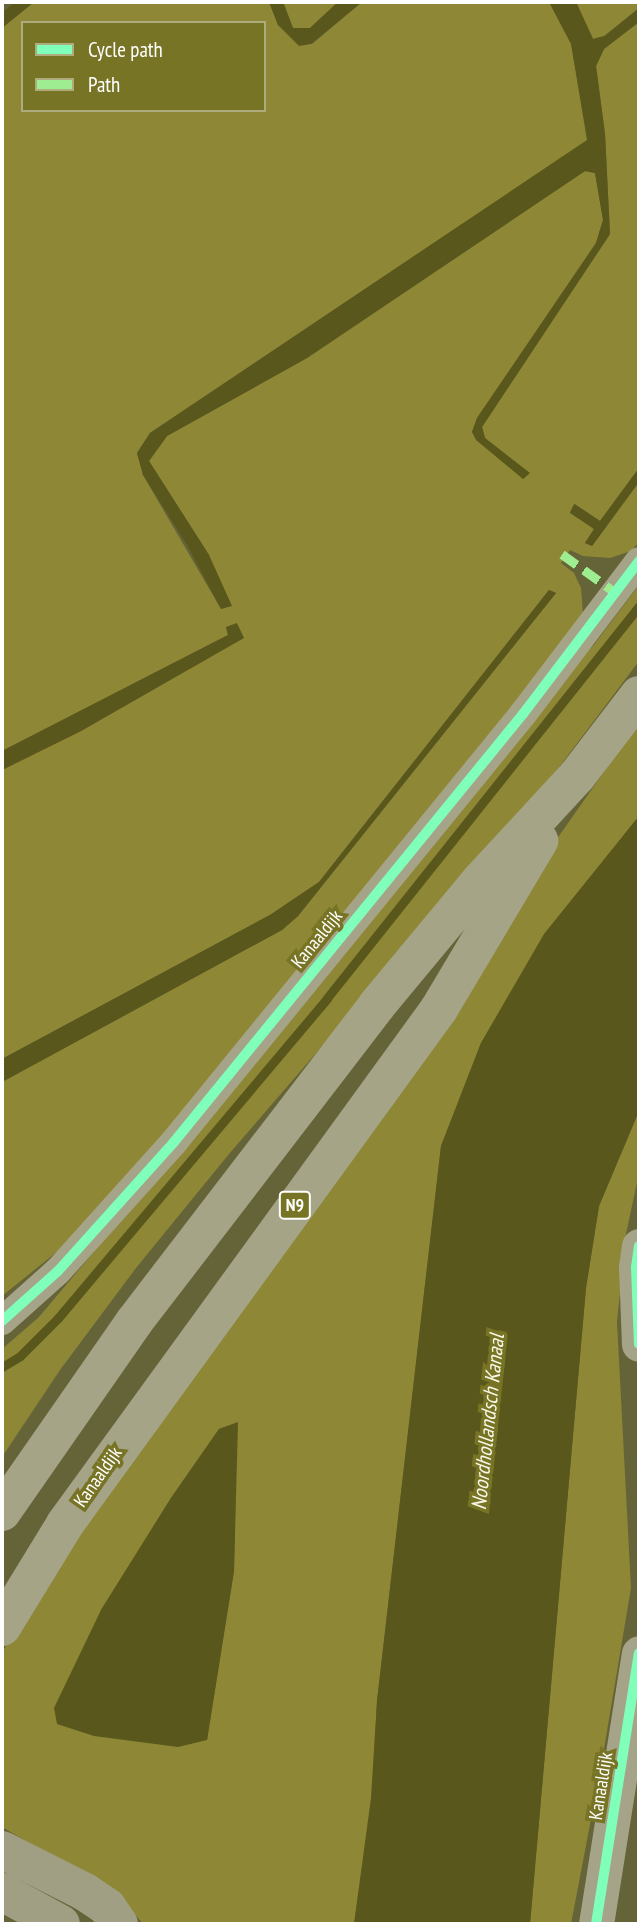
<!DOCTYPE html>
<style>
body{margin:0}
#map{position:relative;width:641px;height:1926px;overflow:hidden;background:#656338;font-family:"PT Sans Narrow",sans-serif}
div>[style]{position:absolute}
.green>*{inset:0;background:#8e8736}
.water>*{inset:0;background:#5a571d}
.stream>*{height:9px;margin:-4.5px;padding:0 4.5px;transform-origin:4.5px;border-radius:4.5px;background:#5a571d}
.minor>*{height:28px;margin:-14px;padding:0 14px;transform-origin:14px;border-radius:14px;background:#a6a488}
.tertiary>*{height:35px;margin:-17.5px;padding:0 17.5px;transform-origin:17.5px;border-radius:17.5px;background:#a6a488}
.secondary>*{height:38px;margin:-19px;padding:0 19px;transform-origin:19px;border-radius:19px;background:#a19f83}
.primary>*{height:38px;margin:-19px;padding:0 19px;transform-origin:19px;border-radius:19px;background:#a5a487}
.quiet>*{height:9px;margin-top:-4.5px;transform-origin:0;background:repeating-linear-gradient(90deg,#9fed91 0 18px,transparent 0 27px)}
.cycleway>*{height:10px;margin:-5px;padding:0 5px;transform-origin:5px;border-radius:5px;background:#80ffba}
span{translate:-50% -50%;white-space:nowrap;text-align:center;line-height:1.15;-webkit-text-stroke:7px #787425;paint-order:stroke}
.shield-label span{padding:2px 5px;background:#787425;border:2px solid;border-radius:5px;-webkit-text-stroke-width:0}
.shield-label{font-size:18px;color:#fff;font-weight:700}
.street-label{font-size:19px;color:#fff}
.water-label{font-size:21px;color:#f9f8e8;font-style:italic}
.frame{position:absolute;inset:0;border:4px solid #fff;pointer-events:none}
.legend{position:absolute;left:21px;top:21px;width:245px;height:91px;box-sizing:border-box;background:#787425;border:2px solid #aeac7c;margin:0;padding:9px 12px;list-style:none;font-size:21px;color:#fff}
.legend li{display:flex;align-items:center;gap:14px;height:35px}
.legend b{width:35px;border:2px solid #aeac7c}
</style>
<div id="map">
<div class="green">
<i style="clip-path:polygon(evenodd,34px 2px,269px 2px,278px 25px,312px 44px,362px 2px,549px 2px,571px 43px,588px 140px,150px 433px,137px 453px,143px 475px,221px 609px,209px 555px,149px 461px,167px 436px,307px 358px,585px 171px,595px 173px,603px 220px,596px 243px,477px 418px,472px 432px,523px 479px,529px 473px,485px 438px,482px 427px,610px 234px,605px 134px,596px 66px,604px 49px,639px 22px,639px 468px,600px 521px,575px 504px,570px 512px,594px 529px,585px 543px,592px 546px,639px 482px,639px 542px,631px 551px,610px 558px,583px 556px,570px 550px,561px 563px,574px 573px,581px 588px,583px 614px,580px 622px,146px 1157px,63px 1247px,2px 1296px,2px 1082px,282px 930px,298px 916px,556px 593px,549px 590px,319px 882px,270px 915px,2px 1059px,2px 770px,81px 731px,244px 637px,226px 627px,228px 635px,2px 751px,2px 28px,34px 2px,23px 23px,264px 23px,264px 110px,23px 110px,23px 23px)"></i>
<i style="clip-path:polygon(283px 2px,338px 2px,310px 28px,293px 28px)"></i>
<i style="clip-path:polygon(576px 2px,639px 2px,639px 8px,604px 36px,593px 39px)"></i>
<i style="clip-path:polygon(639px 585px,639px 661px,560px 766px,476px 868px,229px 1154px,136px 1268px,60px 1370px,2px 1457px,2px 1349px,39px 1317px,260px 1055px,583px 654px,593px 646px)"></i>
<i style="clip-path:polygon(evenodd,639px 722px,639px 816px,544px 935px,481px 1043px,441px 1146px,377px 1701px,372px 1798px,354px 1924px,143px 1924px,119px 1895px,2px 1827px,2px 1653px,57px 1551px,639px 722px,237px 1423px,234px 1571px,207px 1740px,101px 1610px,171px 1498px,219px 1429px,237px 1423px)"></i>
<i style="clip-path:polygon(639px 1111px,639px 1173px,626px 1234px,617px 1322px,631px 1588px,601px 1767px,571px 1924px,530px 1924px,586px 1288px,599px 1206px)"></i>
</div>
<div class="water">
<i style="clip-path:polygon(15px 2px,34px 2px,2px 28px,2px 13px)"></i>
<i style="clip-path:polygon(269px 2px,283px 2px,293px 28px,310px 28px,338px 2px,362px 2px,311px 44px,299px 46px,278px 25px)"></i>
<i style="clip-path:polygon(549px 2px,576px 2px,593px 39px,605px 36px,639px 8px,639px 22px,604px 49px,596px 66px,605px 134px,610px 234px,482px 427px,485px 438px,530px 473px,523px 479px,476px 440px,472px 432px,477px 418px,596px 243px,603px 220px,595px 173px,585px 171px,307px 358px,167px 436px,149px 461px,209px 555px,232px 606px,221px 609px,187px 545px,143px 475px,137px 453px,150px 433px,587px 140px,571px 44px)"></i>
<i style="clip-path:polygon(639px 468px,639px 482px,592px 546px,585px 543px,594px 529px,570px 513px,574px 504px,600px 521px)"></i>
<i style="clip-path:polygon(549px 590px,556px 593px,298px 916px,282px 930px,2px 1082px,2px 1059px,270px 915px,319px 882px)"></i>
<i style="clip-path:polygon(237px 623px,244px 638px,81px 731px,2px 770px,2px 751px,228px 635px,226px 627px)"></i>
<i style="clip-path:polygon(639px 816px,639px 1111px,599px 1206px,586px 1288px,530px 1924px,354px 1924px,371px 1798px,377px 1701px,441px 1146px,481px 1043px,544px 934px)"></i>
<i style="clip-path:polygon(238px 1422px,234px 1571px,207px 1740px,178px 1747px,94px 1736px,57px 1724px,54px 1708px,101px 1610px,171px 1498px,219px 1429px)"></i>
</div>
<div class="stream">
<i style="left:2px;top:1367px;width:21px;rotate:-31deg"></i>
<i style="left:20px;top:1356px;width:54px;rotate:-45deg"></i>
<i style="left:58px;top:1318px;width:418px;rotate:-49.9deg"></i>
<i style="left:327px;top:998px;width:501px;rotate:-51.48deg"></i>
</div>
<div class="minor">
<i style="left:2px;top:1321px;width:75px;rotate:-41.8deg"></i>
<i style="left:58px;top:1271px;width:173px;rotate:-48deg"></i>
<i style="left:174px;top:1142px;width:552px;rotate:-50.81deg"></i>
<i style="left:523px;top:714px;width:192px;rotate:-52.8deg"></i>
</div>
<div class="tertiary">
<i style="left:639px;top:1246px;width:21px;rotate:98deg"></i>
<i style="left:636px;top:1267px;width:77px;rotate:87.8deg"></i>
<i style="left:596px;top:1924px;width:274px;rotate:-81deg"></i>
</div>
<div class="secondary">
<i style="left:2px;top:1850px;width:93px;rotate:26.8deg"></i>
<i style="left:85px;top:1892px;width:27px;rotate:34deg"></i>
<i style="left:107px;top:1907px;width:21px;rotate:55deg"></i>
<i style="left:2px;top:1892px;width:67px;rotate:28.5deg"></i>
</div>
<div class="primary">
<i style="left:2px;top:1512px;width:231px;rotate:-55.2deg"></i>
<i style="left:134px;top:1322px;width:399px;rotate:-52.5deg"></i>
<i style="left:377px;top:1005px;width:161px;rotate:-50.3deg"></i>
<i style="left:480px;top:881px;width:143px;rotate:-47.3deg"></i>
<i style="left:577px;top:776px;width:102px;rotate:-52.6deg"></i>
<i style="left:2px;top:1627px;width:121px;rotate:-58.5deg"></i>
<i style="left:65px;top:1524px;width:636px;rotate:-54.01deg"></i>
<i style="left:439px;top:1009px;width:196px;rotate:-59.2deg"></i>
</div>
<div class="quiet">
<i style="left:562px;top:554px;width:67px;rotate:35.8deg"></i>
</div>
<div class="cycleway">
<i style="left:639px;top:1246px;width:21px;rotate:98deg"></i>
<i style="left:636px;top:1267px;width:77px;rotate:87.8deg"></i>
<i style="left:2px;top:1321px;width:75px;rotate:-41.8deg"></i>
<i style="left:58px;top:1271px;width:173px;rotate:-48deg"></i>
<i style="left:174px;top:1142px;width:552px;rotate:-50.81deg"></i>
<i style="left:523px;top:714px;width:192px;rotate:-52.8deg"></i>
<i style="left:596px;top:1924px;width:274px;rotate:-81deg"></i>
</div>
<div class="shield-label">
<span style="left:295px;top:1205px">N9</span>
</div>
<div class="street-label">
<span style="left:317px;top:939px;rotate:-51deg">Kanaaldijk</span>
<span style="left:98px;top:1477px;rotate:-55deg">Kanaaldijk</span>
<span style="left:601px;top:1786px;rotate:-81deg">Kanaaldijk</span>
</div>
<div class="water-label">
<span style="left:488px;top:1422px;rotate:-84deg">Noordhollandsch Kanaal</span>
</div>
<div class="frame"></div>
<ul class="legend">
<li><b style="height:9px;background:#80ffba"></b>Cycle path</li>
<li><b style="height:9px;background:#9fed91"></b>Path</li>
</ul>
</div>
